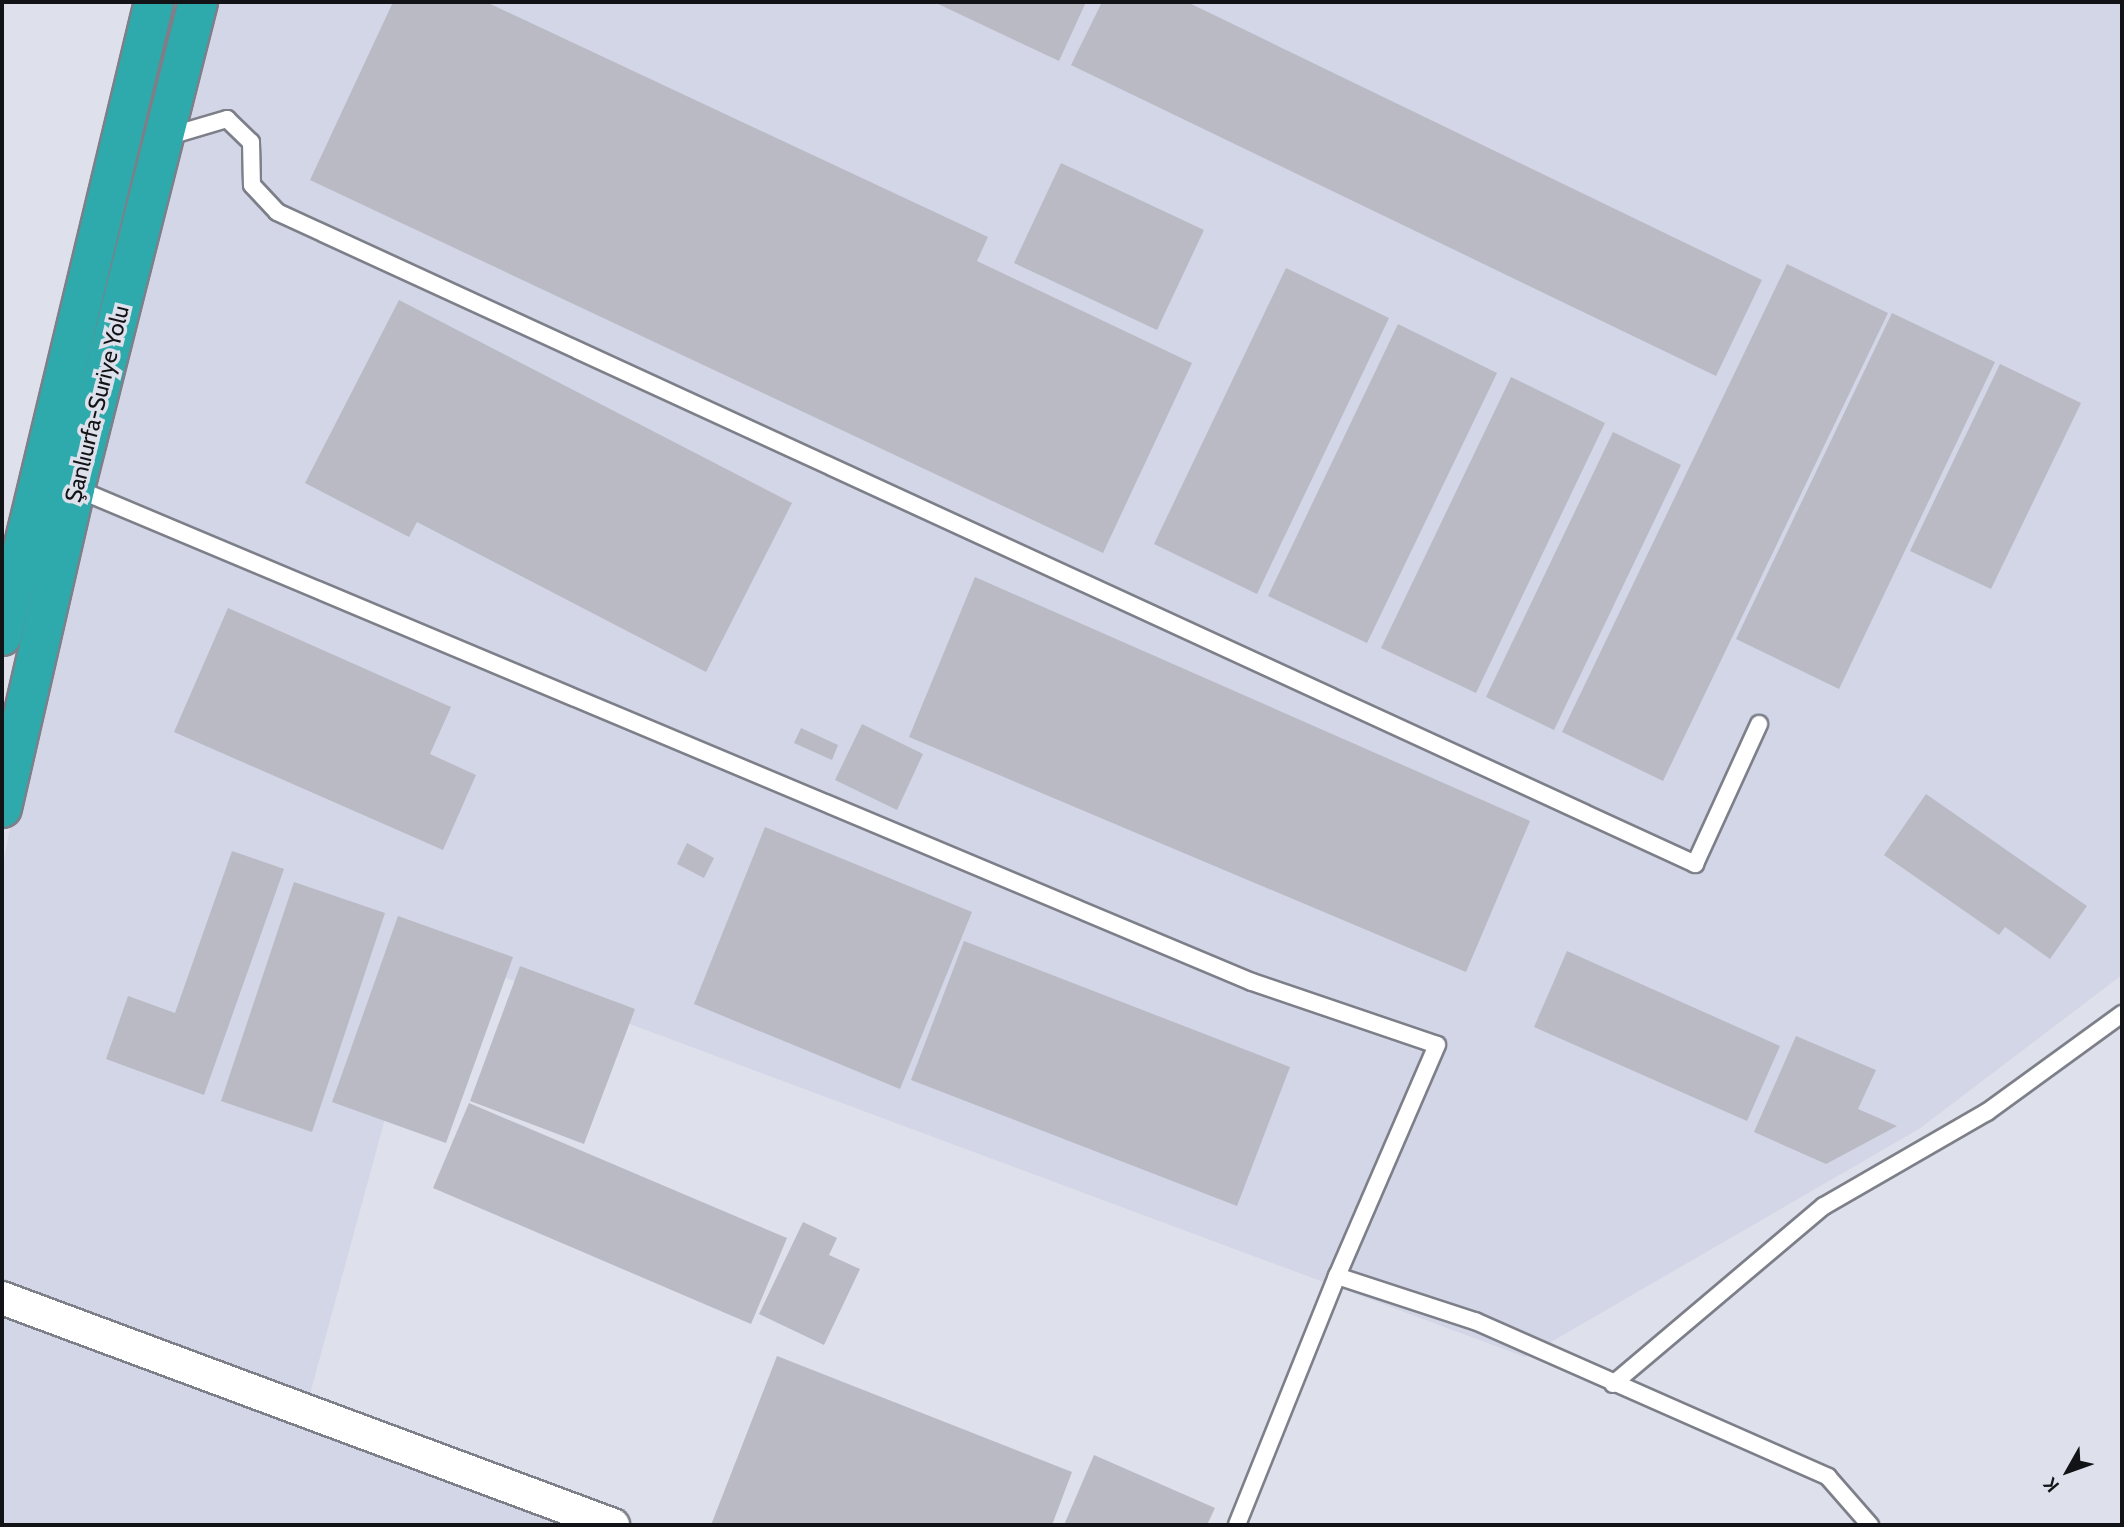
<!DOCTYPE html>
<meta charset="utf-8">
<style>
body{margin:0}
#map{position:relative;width:2124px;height:1527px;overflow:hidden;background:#dee1eb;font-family:Cabin,sans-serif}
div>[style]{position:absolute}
.built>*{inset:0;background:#d2d6e7}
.building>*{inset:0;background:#b9bac4}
.roads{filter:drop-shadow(2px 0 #7d7f89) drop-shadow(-2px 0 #7d7f89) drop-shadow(0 2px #7d7f89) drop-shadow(0 -2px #7d7f89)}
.lane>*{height:16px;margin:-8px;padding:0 8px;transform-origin:8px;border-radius:8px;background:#fff}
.street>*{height:32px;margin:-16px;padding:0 16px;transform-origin:16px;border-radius:16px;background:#fff}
.highway>*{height:38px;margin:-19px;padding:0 19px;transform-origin:19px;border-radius:19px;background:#2eaaac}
span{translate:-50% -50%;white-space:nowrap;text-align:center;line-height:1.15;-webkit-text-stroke:7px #dee1eb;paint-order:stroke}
.street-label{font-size:23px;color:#121316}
.frame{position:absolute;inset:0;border:4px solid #121316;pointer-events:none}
.north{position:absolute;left:2033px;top:1436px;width:70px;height:70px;-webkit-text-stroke:5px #dee1eb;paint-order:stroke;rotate:230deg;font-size:19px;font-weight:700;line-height:28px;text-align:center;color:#121316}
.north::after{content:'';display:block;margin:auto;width:24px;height:32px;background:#121316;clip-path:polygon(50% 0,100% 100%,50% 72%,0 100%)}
</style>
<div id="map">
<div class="built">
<i style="clip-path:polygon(192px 2px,2122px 2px,2122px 975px,1919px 1129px,1525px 1357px,431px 950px,307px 1405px,2px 1287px,2px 870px,75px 488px)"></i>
<i style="clip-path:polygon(2px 1306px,575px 1525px,2px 1525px)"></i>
</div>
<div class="building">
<i style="clip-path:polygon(393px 2px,486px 2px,988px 237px,977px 261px,1192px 363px,1103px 553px,310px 180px)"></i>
<i style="clip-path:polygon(934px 2px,1086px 2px,1059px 61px)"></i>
<i style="clip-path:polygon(1102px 2px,1187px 2px,1762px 280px,1716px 376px,1071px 65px)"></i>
<i style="clip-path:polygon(1061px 163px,1204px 230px,1157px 330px,1014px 263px)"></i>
<i style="clip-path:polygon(1787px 264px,1888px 313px,1663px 781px,1562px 732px)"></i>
<i style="clip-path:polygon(1286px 268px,1389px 318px,1257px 594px,1154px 544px)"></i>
<i style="clip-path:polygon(399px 300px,792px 503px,706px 672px,417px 522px,409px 537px,305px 483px)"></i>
<i style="clip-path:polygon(1892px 313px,1995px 362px,1839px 689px,1736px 639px)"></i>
<i style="clip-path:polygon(1398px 324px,1497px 373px,1367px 643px,1268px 596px)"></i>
<i style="clip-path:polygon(2000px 364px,2081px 403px,1991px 589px,1910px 551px)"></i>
<i style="clip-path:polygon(1511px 377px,1605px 423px,1476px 693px,1381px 648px)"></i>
<i style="clip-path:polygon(1613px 432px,1681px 465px,1554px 730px,1486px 697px)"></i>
<i style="clip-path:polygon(975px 577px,1530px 821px,1466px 972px,909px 737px)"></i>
<i style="clip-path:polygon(228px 608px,451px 707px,430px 754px,476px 775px,443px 850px,174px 732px)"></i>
<i style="clip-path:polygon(862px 724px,923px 754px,897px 810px,835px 780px)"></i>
<i style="clip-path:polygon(801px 728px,838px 745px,832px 760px,794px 743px)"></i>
<i style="clip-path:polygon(1926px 794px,2087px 906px,2050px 959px,2005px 927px,1999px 935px,1884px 855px)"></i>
<i style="clip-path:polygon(765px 827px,972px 912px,900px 1089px,694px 1004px)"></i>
<i style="clip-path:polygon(687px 843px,714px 858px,704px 878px,677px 864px)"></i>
<i style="clip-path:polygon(232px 851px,284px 869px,204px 1095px,106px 1059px,128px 996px,175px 1013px)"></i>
<i style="clip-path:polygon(294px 882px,385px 913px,312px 1132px,221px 1101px)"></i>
<i style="clip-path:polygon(398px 916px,513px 957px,446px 1143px,332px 1102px)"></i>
<i style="clip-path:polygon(964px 941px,1290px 1067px,1237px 1206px,911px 1080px)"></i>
<i style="clip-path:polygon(1567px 951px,1780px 1046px,1747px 1121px,1534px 1027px)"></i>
<i style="clip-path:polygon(520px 966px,635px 1009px,584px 1144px,470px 1101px)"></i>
<i style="clip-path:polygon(1796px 1036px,1876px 1070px,1858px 1109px,1897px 1126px,1826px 1164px,1754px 1132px)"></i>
<i style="clip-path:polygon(469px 1103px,787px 1238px,751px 1324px,433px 1188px)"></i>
<i style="clip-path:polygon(803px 1222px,837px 1238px,829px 1255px,860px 1269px,824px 1345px,759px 1314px)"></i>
<i style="clip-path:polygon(777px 1356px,1072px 1472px,1052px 1525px,711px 1525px)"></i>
<i style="clip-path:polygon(1094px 1455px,1215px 1508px,1207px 1525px,1064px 1525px)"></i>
</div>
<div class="roads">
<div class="lane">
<i style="left:166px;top:137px;width:64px;rotate:-16.4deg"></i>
<i style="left:227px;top:119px;width:33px;rotate:44deg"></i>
<i style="left:251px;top:142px;width:43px;rotate:88.7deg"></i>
<i style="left:252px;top:185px;width:37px;rotate:47deg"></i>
<i style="left:277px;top:212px;width:1561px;rotate:24.69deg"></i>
<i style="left:1695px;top:864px;width:154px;rotate:-65.4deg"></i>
<i style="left:75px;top:488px;width:1276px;rotate:22.77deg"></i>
<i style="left:1252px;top:982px;width:195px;rotate:18.8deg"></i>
<i style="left:1437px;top:1045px;width:252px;rotate:113.4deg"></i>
<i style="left:1337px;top:1276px;width:268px;rotate:111.9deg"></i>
<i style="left:1337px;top:1276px;width:145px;rotate:18.1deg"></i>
<i style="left:1475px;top:1321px;width:386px;rotate:23.8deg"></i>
<i style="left:1828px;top:1477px;width:64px;rotate:48.8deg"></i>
<i style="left:1613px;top:1384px;width:276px;rotate:-40.2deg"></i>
<i style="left:1824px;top:1206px;width:188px;rotate:-30deg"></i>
<i style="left:1987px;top:1112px;width:167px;rotate:-36deg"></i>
</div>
<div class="street">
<i style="left:2px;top:1298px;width:652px;rotate:20.38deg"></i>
</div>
<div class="highway">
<i style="left:2px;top:636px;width:652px;rotate:-76.52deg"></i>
<i style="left:2px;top:808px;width:328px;rotate:-77.1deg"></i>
<i style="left:75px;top:488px;width:501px;rotate:-75.8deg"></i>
</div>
</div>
<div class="street-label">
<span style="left:97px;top:404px;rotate:-76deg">Şanlıurfa-Suriye Yolu</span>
</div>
<div class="frame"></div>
<div class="north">K</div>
</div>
